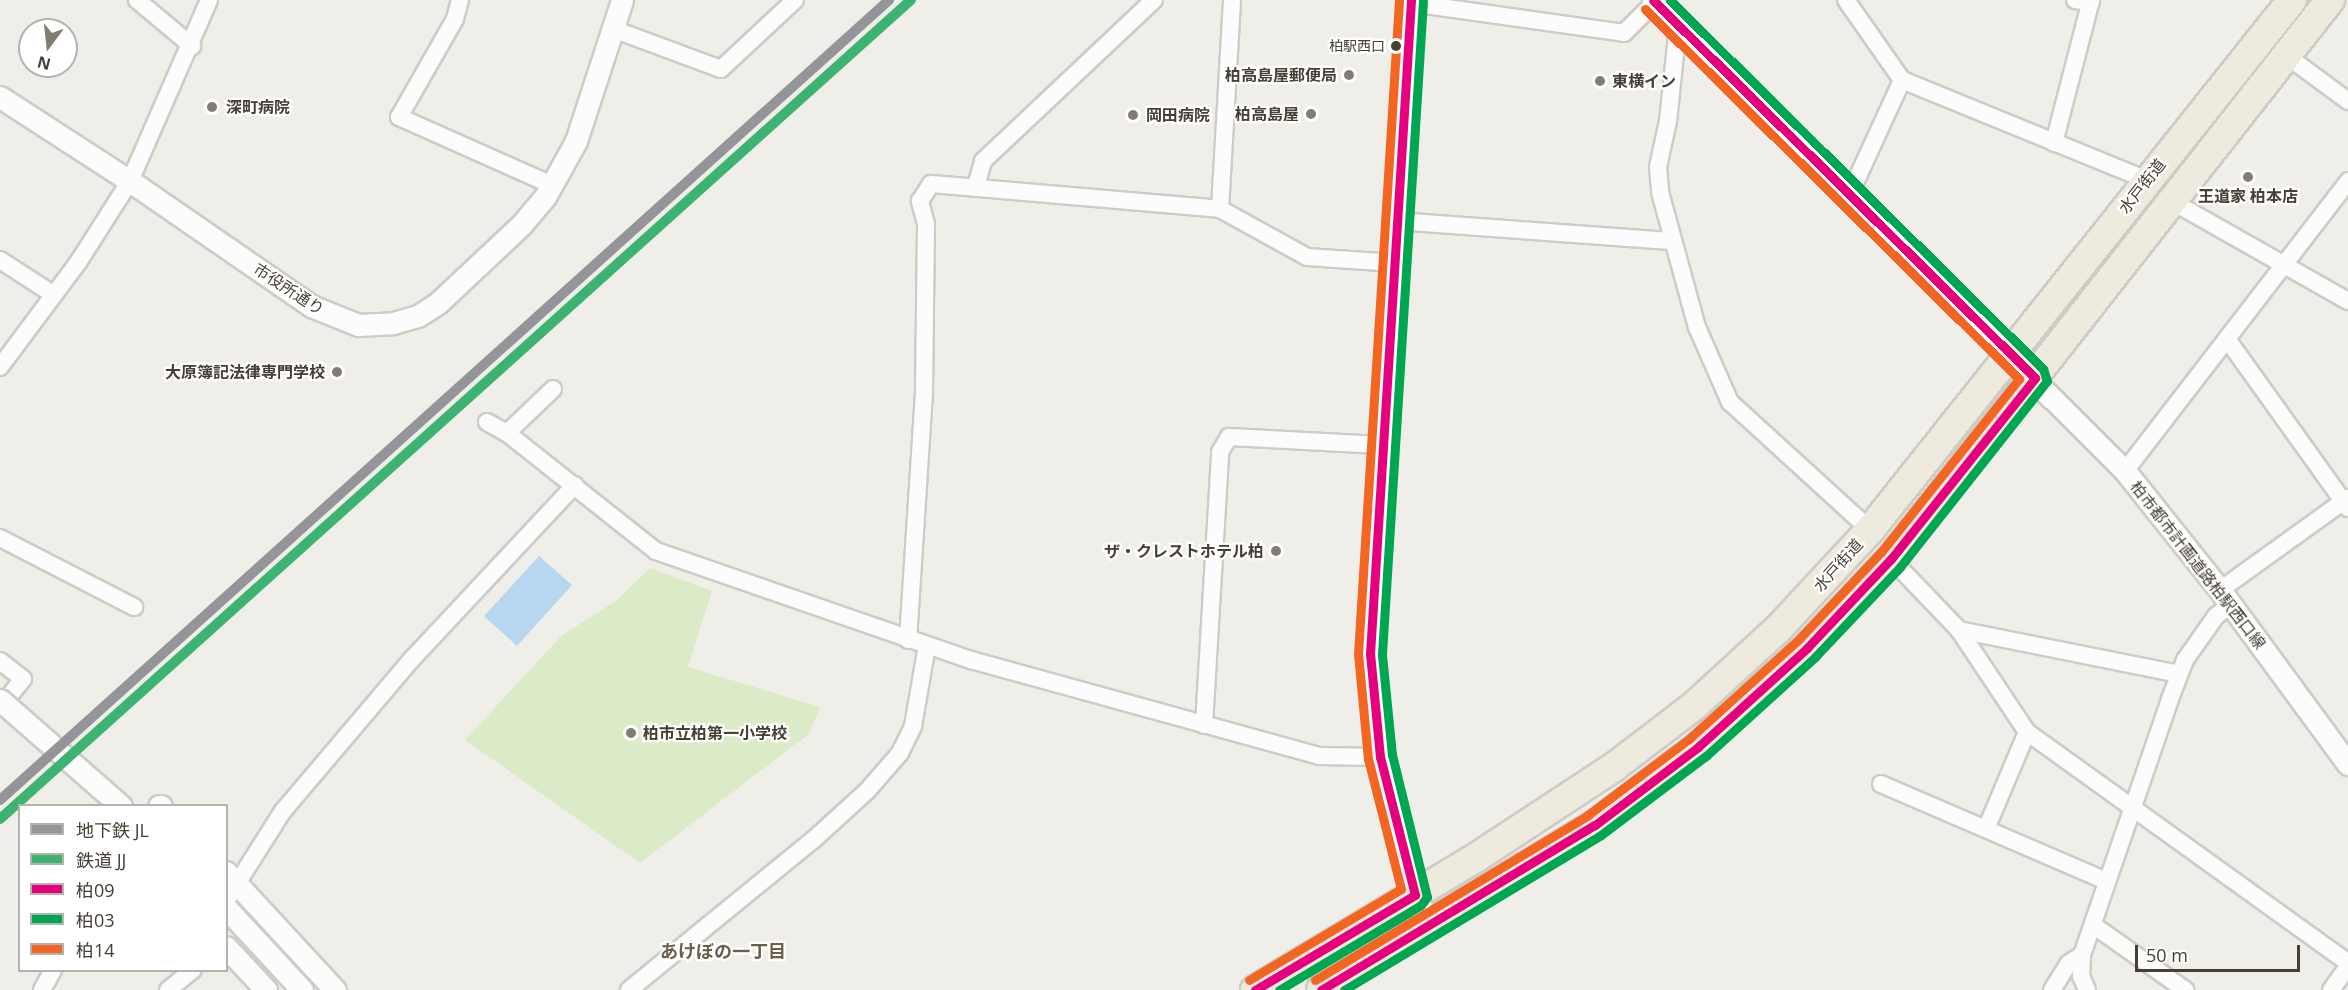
<!DOCTYPE html>
<meta charset="utf-8">
<style>
body{margin:0}
#map{position:relative;width:2348px;height:990px;overflow:hidden;background:#f0eee8;font-family:"Open Sans","Noto Sans JP",sans-serif}
div>[style]{position:absolute}
.green>*{inset:0;background:#dbebc7}
.water>*{inset:0;background:#b7d6f0}
.roads{filter:drop-shadow(2px 0 #ceccc6) drop-shadow(-2px 0 #ceccc6) drop-shadow(0 2px #ceccc6) drop-shadow(0 -2px #ceccc6)}
.minor>*{height:16px;margin:-8px;padding:0 8px;transform-origin:8px;border-radius:8px;background:#fdfcfc}
.tertiary>*{height:21px;margin:-10.5px;padding:0 10.5px;transform-origin:10.5px;border-radius:10.5px;background:#fdfcfc}
.trunk>*{height:28px;margin:-14px;padding:0 14px;transform-origin:14px;border-radius:14px;background:#eeeadd}
.bridges{filter:drop-shadow(2px 0 #ceccc6) drop-shadow(-2px 0 #ceccc6) drop-shadow(0 2px #ceccc6) drop-shadow(0 -2px #ceccc6)}
.tertiary-bridge>*{height:21px;margin:-10.5px;padding:0 10.5px;transform-origin:10.5px;border-radius:10.5px;background:#fdfcfc}
.bus-1>*{height:9px;margin:-4.5px;padding:0 4.5px;transform-origin:4.5px;border-radius:4.5px;background:#e5007d}
.bus-2>*{height:9px;margin:-4.5px;padding:0 4.5px;transform-origin:4.5px;border-radius:4.5px;background:#00a651}
.bus-3>*{height:9px;margin:-4.5px;padding:0 4.5px;transform-origin:4.5px;border-radius:4.5px;background:#f26522}
.rail-1>*{height:10px;margin:-5px;padding:0 5px;transform-origin:5px;border-radius:5px;background:#3cb371}
.metro-1>*{height:10px;margin:-5px;padding:0 5px;transform-origin:5px;border-radius:5px;background:#939598}
.dots>*{width:16px;height:16px;translate:-50% -50%;box-sizing:border-box;border:3px solid #fff;border-radius:50%}
span{translate:-50% -50%;white-space:nowrap;text-align:center;line-height:1.15;-webkit-text-stroke:4.5px #fff;paint-order:stroke}
.bus-label{font-size:14px;color:#464034}
.right{translate:-100% -50%;text-align:right}
.poi-label{font-size:16px;color:#464034;font-weight:700}
.left{translate:0 -50%;text-align:left}
.street-label{font-size:16px;color:#464034}
.neighbourhood-label{font-size:18px;color:#695f4b;font-weight:700}
.legend{position:absolute;left:18px;top:804px;width:210px;height:168px;box-sizing:border-box;background:#fff;border:2px solid #b5b3ae;margin:0;padding:8px 10px;list-style:none;font-size:18px;color:#464034}
.legend li{display:flex;align-items:center;gap:12px;height:30px}
.legend b{width:30px;border:2px solid #b5b3ae}
.north{position:absolute;left:18px;top:18px;width:60px;height:60px;box-sizing:border-box;background:#fff;border:2px solid #b5b3ae;border-radius:50%;rotate:195deg;font-size:16px;font-weight:700;line-height:24px;text-align:center;color:#464034}
.north::after{content:'';display:block;margin:auto;width:21px;height:27px;background:#827d73;clip-path:polygon(50% 0,100% 100%,50% 72%,0 100%)}
.scale{position:absolute;left:2135px;top:945px;width:165px;height:27px;box-sizing:border-box;border:3px solid #464034;border-top:0;padding-left:8px;font-size:18px;line-height:21px;white-space:nowrap;color:#464034;-webkit-text-stroke:4px #fff;paint-order:stroke}
</style>
<div id="map">
<div class="green">
<i style="clip-path:polygon(650px 568px,712px 591px,688px 667px,820px 707px,809px 734px,640px 863px,465px 740px,561px 636px,617px 600px)"></i>
</div>
<div class="water">
<i style="clip-path:polygon(539px 556px,572px 585px,517px 646px,484px 616px)"></i>
</div>
<div class="roads">
<div class="minor">
<i style="left:137px;top:0;width:72px;rotate:39.9deg"></i>
<i style="left:460px;top:0;width:20px;rotate:105deg"></i>
<i style="left:455px;top:19px;width:113px;rotate:119.7deg"></i>
<i style="left:399px;top:117px;width:167px;rotate:24deg"></i>
<i style="left:1846px;top:0;width:98px;rotate:55deg"></i>
<i style="left:1902px;top:80px;width:265px;rotate:22.2deg"></i>
<i style="left:2075px;top:0;width:16px;rotate:7deg"></i>
<i style="left:1411px;top:3px;width:215px;rotate:8deg"></i>
<i style="left:1624px;top:33px;width:47px;rotate:-45deg"></i>
<i style="left:1678px;top:25px;width:97px;rotate:95.9deg"></i>
<i style="left:1668px;top:121px;width:47px;rotate:102.3deg"></i>
<i style="left:1658px;top:167px;width:25px;rotate:85deg"></i>
<i style="left:1660px;top:192px;width:140px;rotate:74.7deg"></i>
<i style="left:1697px;top:327px;width:82px;rotate:66.3deg"></i>
<i style="left:1730px;top:402px;width:190px;rotate:42.4deg"></i>
<i style="left:613px;top:29px;width:115px;rotate:20.3deg"></i>
<i style="left:721px;top:69px;width:101px;rotate:-43deg"></i>
<i style="left:2287px;top:56px;width:76px;rotate:36.4deg"></i>
<i style="left:2054px;top:143px;width:148px;rotate:-75.5deg"></i>
<i style="left:976px;top:186px;width:26px;rotate:-74deg"></i>
<i style="left:983px;top:161px;width:235px;rotate:-43.3deg"></i>
<i style="left:1849px;top:196px;width:128px;rotate:-65.4deg"></i>
<i style="left:2173px;top:202px;width:201px;rotate:29.5deg"></i>
<i style="left:1220px;top:209px;width:209px;rotate:-86.7deg"></i>
<i style="left:1398px;top:221px;width:275px;rotate:4.2deg"></i>
<i style="left:0;top:260px;width:64px;rotate:32.9deg"></i>
<i style="left:2227px;top:339px;width:208px;rotate:54.4deg"></i>
<i style="left:0;top:367px;width:132px;rotate:-53.3deg"></i>
<i style="left:79px;top:261px;width:95px;rotate:-57.5deg"></i>
<i style="left:130px;top:181px;width:197px;rotate:-66.4deg"></i>
<i style="left:553px;top:389px;width:64px;rotate:136.3deg"></i>
<i style="left:507px;top:433px;width:190px;rotate:38.4deg"></i>
<i style="left:656px;top:551px;width:333px;rotate:19.1deg"></i>
<i style="left:971px;top:660px;width:361px;rotate:15.4deg"></i>
<i style="left:1319px;top:756px;width:61px;rotate:0.9deg"></i>
<i style="left:487px;top:422px;width:23px;rotate:29deg"></i>
<i style="left:2125px;top:471px;width:366px;rotate:-52.4deg"></i>
<i style="left:0;top:538px;width:151px;rotate:27.2deg"></i>
<i style="left:1891px;top:559px;width:98px;rotate:46.2deg"></i>
<i style="left:1959px;top:630px;width:123px;rotate:56.3deg"></i>
<i style="left:2027px;top:732px;width:395px;rotate:35.7deg"></i>
<i style="left:2220px;top:590px;width:158px;rotate:-35.7deg"></i>
<i style="left:1959px;top:630px;width:224px;rotate:11.3deg"></i>
<i style="left:908px;top:640px;width:251px;rotate:-86.3deg"></i>
<i style="left:924px;top:390px;width:166px;rotate:-89.3deg"></i>
<i style="left:926px;top:224px;width:24px;rotate:-105deg"></i>
<i style="left:920px;top:201px;width:20px;rotate:-57deg"></i>
<i style="left:931px;top:184px;width:290px;rotate:4.9deg"></i>
<i style="left:1220px;top:209px;width:99px;rotate:28.9deg"></i>
<i style="left:1307px;top:257px;width:88px;rotate:3.9deg"></i>
<i style="left:0;top:661px;width:29px;rotate:38deg"></i>
<i style="left:23px;top:679px;width:36px;rotate:129deg"></i>
<i style="left:1204px;top:725px;width:273px;rotate:-86.6deg"></i>
<i style="left:1220px;top:452px;width:17px;rotate:-59deg"></i>
<i style="left:1229px;top:437px;width:153px;rotate:3deg"></i>
<i style="left:1881px;top:784px;width:245px;rotate:23.3deg"></i>
<i style="left:1986px;top:829px;width:105px;rotate:-67.1deg"></i>
<i style="left:226px;top:901px;width:107px;rotate:-57.7deg"></i>
<i style="left:283px;top:811px;width:199px;rotate:-49.7deg"></i>
<i style="left:412px;top:659px;width:238px;rotate:-46.9deg"></i>
<i style="left:2093px;top:925px;width:113px;rotate:35.2deg"></i>
<i style="left:42px;top:990px;width:23px;rotate:-61deg"></i>
<i style="left:168px;top:990px;width:32px;rotate:-39deg"></i>
<i style="left:629px;top:990px;width:236px;rotate:-39.2deg"></i>
<i style="left:812px;top:841px;width:74px;rotate:-42.3deg"></i>
<i style="left:867px;top:791px;width:50px;rotate:-49deg"></i>
<i style="left:900px;top:753px;width:30px;rotate:-64deg"></i>
<i style="left:913px;top:726px;width:81px;rotate:-80.1deg"></i>
<i style="left:2052px;top:990px;width:31px;rotate:-58deg"></i>
<i style="left:2068px;top:964px;width:17px;rotate:-33deg"></i>
<i style="left:2087px;top:990px;width:15px;rotate:-113deg"></i>
<i style="left:2081px;top:976px;width:21px;rotate:-87deg"></i>
<i style="left:2082px;top:955px;width:271px;rotate:-71deg"></i>
<i style="left:2170px;top:699px;width:42px;rotate:-69deg"></i>
<i style="left:2185px;top:660px;width:54px;rotate:-54.8deg"></i>
<i style="left:2216px;top:616px;width:18px;rotate:-38deg"></i>
<i style="left:2331px;top:990px;width:29px;rotate:-54deg"></i>
</div>
<div class="tertiary">
<i style="left:1411px;top:0;width:655px;rotate:93.59deg"></i>
<i style="left:1370px;top:654px;width:103px;rotate:84.5deg"></i>
<i style="left:1380px;top:757px;width:97px;rotate:77.5deg"></i>
<i style="left:1401px;top:852px;width:80px;rotate:70.2deg"></i>
<i style="left:1653px;top:0;width:667px;rotate:44.94deg"></i>
<i style="left:2125px;top:471px;width:152px;rotate:51.4deg"></i>
<i style="left:2220px;top:590px;width:216px;rotate:53.7deg"></i>
<i style="left:0;top:97px;width:155px;rotate:32.9deg"></i>
<i style="left:130px;top:181px;width:220px;rotate:34.6deg"></i>
<i style="left:311px;top:306px;width:51px;rotate:22deg"></i>
<i style="left:358px;top:325px;width:35px;rotate:-3deg"></i>
<i style="left:393px;top:323px;width:26px;rotate:-16deg"></i>
<i style="left:418px;top:316px;width:24px;rotate:-33deg"></i>
<i style="left:438px;top:303px;width:115px;rotate:-43.2deg"></i>
<i style="left:522px;top:224px;width:35px;rotate:-50deg"></i>
<i style="left:545px;top:197px;width:64px;rotate:-61deg"></i>
<i style="left:576px;top:141px;width:148px;rotate:-71.9deg"></i>
<i style="left:159px;top:806px;width:2px"></i>
<i style="left:226px;top:872px;width:161px;rotate:47.3deg"></i>
<i style="left:226px;top:908px;width:112px;rotate:47.2deg"></i>
<i style="left:226px;top:947px;width:59px;rotate:47.1deg"></i>
</div>
<div class="trunk">
<i style="left:1255px;top:990px;width:255px;rotate:-30.9deg"></i>
<i style="left:1474px;top:859px;width:168px;rotate:-33.3deg"></i>
<i style="left:1614px;top:767px;width:102px;rotate:-37.4deg"></i>
<i style="left:1695px;top:705px;width:113px;rotate:-42.5deg"></i>
<i style="left:1778px;top:629px;width:135px;rotate:-47.1deg"></i>
<i style="left:1870px;top:530px;width:677px;rotate:-51.47deg"></i>
<i style="left:1321px;top:990px;width:320px;rotate:-31.1deg"></i>
<i style="left:1595px;top:825px;width:129px;rotate:-37.1deg"></i>
<i style="left:1698px;top:747px;width:147px;rotate:-42.2deg"></i>
<i style="left:1807px;top:648px;width:122px;rotate:-46.7deg"></i>
<i style="left:1891px;top:559px;width:711px;rotate:-51.86deg"></i>
</div>
</div>
<div class="bridges">
<div class="tertiary-bridge">
<i style="left:0;top:700px;width:161px;rotate:41.2deg"></i>
</div>
</div>
<div class="bus-1">
<i style="left:1255px;top:990px;width:186px;rotate:-30.7deg"></i>
<i style="left:1415px;top:895px;width:142px;rotate:-104.2deg"></i>
<i style="left:1380px;top:757px;width:103px;rotate:-95.5deg"></i>
<i style="left:1370px;top:654px;width:655px;rotate:-86.41deg"></i>
<i style="left:1321px;top:990px;width:320px;rotate:-31.1deg"></i>
<i style="left:1595px;top:825px;width:129px;rotate:-37.1deg"></i>
<i style="left:1698px;top:747px;width:147px;rotate:-42.2deg"></i>
<i style="left:1807px;top:648px;width:122px;rotate:-46.7deg"></i>
<i style="left:1891px;top:559px;width:231px;rotate:-51.5deg"></i>
<i style="left:2035px;top:378px;width:537px;rotate:-135.3deg"></i>
</div>
<div class="bus-2">
<i style="left:1279px;top:990px;width:165px;rotate:-30.9deg"></i>
<i style="left:1421px;top:905px;width:10px;rotate:-53deg"></i>
<i style="left:1427px;top:897px;width:146px;rotate:-103.8deg"></i>
<i style="left:1392px;top:755px;width:101px;rotate:-95.7deg"></i>
<i style="left:1382px;top:654px;width:654px;rotate:-86.41deg"></i>
<i style="left:1344px;top:990px;width:300px;rotate:-31.1deg"></i>
<i style="left:1601px;top:835px;width:131px;rotate:-37deg"></i>
<i style="left:1706px;top:756px;width:147px;rotate:-42.2deg"></i>
<i style="left:1815px;top:657px;width:124px;rotate:-46.6deg"></i>
<i style="left:1900px;top:567px;width:237px;rotate:-51.7deg"></i>
<i style="left:2047px;top:381px;width:13px;rotate:-108deg"></i>
<i style="left:2043px;top:369px;width:525px;rotate:-135.31deg"></i>
</div>
<div class="bus-3">
<i style="left:1249px;top:980px;width:177px;rotate:-30.9deg"></i>
<i style="left:1401px;top:889px;width:134px;rotate:-104.2deg"></i>
<i style="left:1368px;top:759px;width:105px;rotate:-95.4deg"></i>
<i style="left:1358px;top:654px;width:655px;rotate:-86.41deg"></i>
<i style="left:1315px;top:980px;width:319px;rotate:-31.1deg"></i>
<i style="left:1588px;top:815px;width:128px;rotate:-37deg"></i>
<i style="left:1690px;top:738px;width:147px;rotate:-42.2deg"></i>
<i style="left:1799px;top:639px;width:121px;rotate:-46.7deg"></i>
<i style="left:1882px;top:551px;width:220px;rotate:-51.5deg"></i>
<i style="left:2019px;top:379px;width:526px;rotate:-135.31deg"></i>
</div>
<div class="rail-1">
<i style="left:0;top:819px;width:1225px;rotate:-41.96deg"></i>
</div>
<div class="metro-1">
<i style="left:0;top:800px;width:1196px;rotate:-41.98deg"></i>
</div>
<div class="dots">
<i style="left:1396px;top:46px;background:#464034"></i>
<i style="left:1349px;top:75px;background:#827d73"></i>
<i style="left:1600px;top:81px;background:#827d73"></i>
<i style="left:212px;top:107px;background:#827d73"></i>
<i style="left:1311px;top:114px;background:#827d73"></i>
<i style="left:1133px;top:115px;background:#827d73"></i>
<i style="left:2248px;top:177px;background:#827d73"></i>
<i style="left:337px;top:372px;background:#827d73"></i>
<i style="left:1276px;top:551px;background:#827d73"></i>
<i style="left:631px;top:733px;background:#827d73"></i>
</div>
<div class="bus-label">
<span class="right" style="left:1385px;top:46px">柏駅西口</span>
</div>
<div class="poi-label">
<span class="right" style="left:1337px;top:75px">柏高島屋郵便局</span>
<span class="left" style="left:1612px;top:81px">東横イン</span>
<span class="left" style="left:226px;top:107px">深町病院</span>
<span class="right" style="left:1299px;top:114px">柏高島屋</span>
<span class="left" style="left:1146px;top:115px">岡田病院</span>
<span style="left:2248px;top:196px">王道家 柏本店</span>
<span class="right" style="left:325px;top:372px">大原簿記法律専門学校</span>
<span class="right" style="left:1264px;top:551px">ザ・クレストホテル柏</span>
<span class="left" style="left:643px;top:733px">柏市立柏第一小学校</span>
</div>
<div class="street-label">
<span style="left:2142px;top:186px;rotate:-52deg">水戸街道</span>
<span style="left:289px;top:289px;rotate:33deg">市役所通り</span>
<span style="left:1838px;top:565px;rotate:-48deg">水戸街道</span>
<span style="left:2198px;top:565px;rotate:52deg">柏市都市計画道路柏駅西口線</span>
</div>
<div class="neighbourhood-label">
<span style="left:723px;top:951px">あけぼの一丁目</span>
</div>
<ul class="legend">
<li><b style="height:8px;background:#939598"></b>地下鉄 JL</li>
<li><b style="height:8px;background:#3cb371"></b>鉄道 JJ</li>
<li><b style="height:8px;background:#e5007d"></b>柏09</li>
<li><b style="height:8px;background:#00a651"></b>柏03</li>
<li><b style="height:8px;background:#f26522"></b>柏14</li>
</ul>
<div class="north">N</div>
<div class="scale">50 m</div>
</div>
